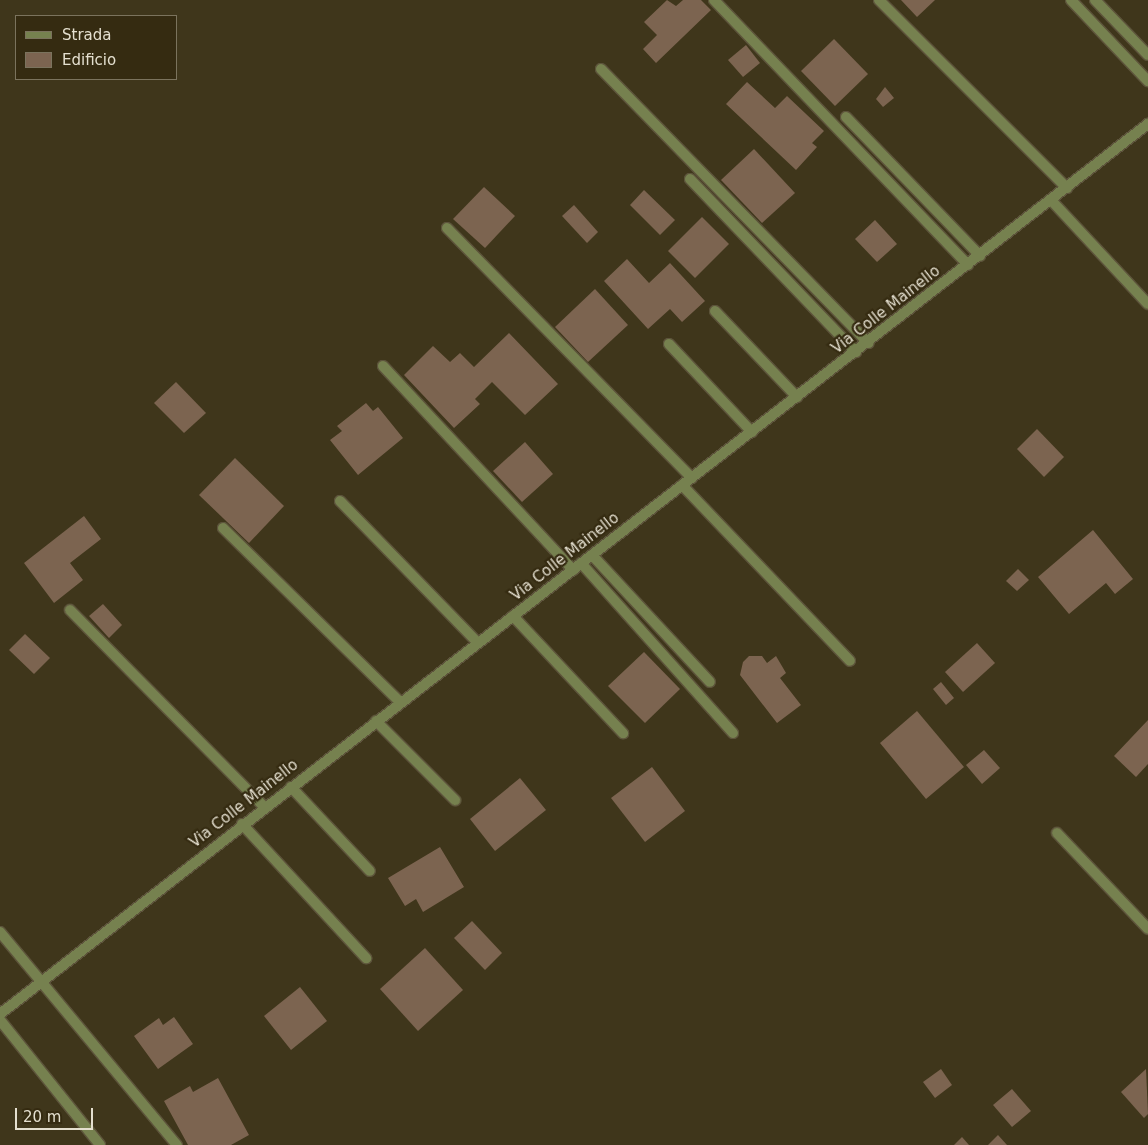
<!DOCTYPE html>
<style>
body{margin:0}
#map{position:relative;width:1148px;height:1145px;overflow:hidden;background:#3f361b;font-family:"DejaVu Sans",sans-serif}
div>[style]{position:absolute}
.building>*{inset:0;background:#7c6450}
.roads{filter:drop-shadow(1px 0 #5d543b) drop-shadow(-1px 0 #5d543b) drop-shadow(0 1px #5d543b) drop-shadow(0 -1px #5d543b)}
.lane>*{height:10px;margin:-5px;padding:0 5px;transform-origin:5px;border-radius:5px;background:#76814f}
.street>*{height:10px;margin:-5px;padding:0 5px;transform-origin:5px;border-radius:5px;background:#76814f}
span{translate:-50% -50%;white-space:nowrap;text-align:center;line-height:1.15;-webkit-text-stroke:4.5px #352b11;paint-order:stroke}
.street-label{font-size:15px;color:#e4dfcf}
.legend{position:absolute;left:15px;top:15px;width:162px;height:65px;box-sizing:border-box;background:#352b11;border:1px solid #7b735d;margin:0;padding:6px 9px;list-style:none;font-size:15px;color:#e4dfcf}
.legend li{display:flex;align-items:center;gap:10px;height:25px}
.legend b{width:25px;border:1px solid #7b735d}
.scale{position:absolute;left:15px;top:1108px;width:78px;height:22px;box-sizing:border-box;border:2px solid #e4dfcf;border-top:0;padding-left:6px;font-size:15px;line-height:18px;white-space:nowrap;color:#e4dfcf;-webkit-text-stroke:4px #352b11;paint-order:stroke}
</style>
<div id="map">
<div class="building">
<i style="clip-path:polygon(667px 0,676px 6px,683px 0,701px 0,711px 10px,656px 63px,643px 49px,657px 35px,644px 22px)"></i>
<i style="clip-path:polygon(901px 0,935px 0,917px 17px)"></i>
<i style="clip-path:polygon(834px 39px,868px 74px,835px 106px,801px 71px)"></i>
<i style="clip-path:polygon(746px 45px,760px 63px,743px 77px,728px 60px)"></i>
<i style="clip-path:polygon(747px 82px,775px 108px,787px 96px,824px 131px,812px 143px,817px 147px,796px 170px,726px 104px)"></i>
<i style="clip-path:polygon(885px 87px,894px 98px,883px 107px,876px 99px)"></i>
<i style="clip-path:polygon(754px 149px,795px 193px,762px 223px,721px 180px)"></i>
<i style="clip-path:polygon(484px 187px,515px 216px,485px 248px,453px 219px)"></i>
<i style="clip-path:polygon(644px 190px,675px 220px,660px 235px,630px 205px)"></i>
<i style="clip-path:polygon(574px 205px,598px 232px,587px 243px,562px 216px)"></i>
<i style="clip-path:polygon(702px 217px,729px 244px,695px 278px,668px 251px)"></i>
<i style="clip-path:polygon(875px 220px,897px 244px,877px 262px,855px 239px)"></i>
<i style="clip-path:polygon(627px 259px,649px 283px,670px 263px,705px 301px,682px 322px,670px 309px,648px 329px,604px 281px)"></i>
<i style="clip-path:polygon(595px 289px,628px 325px,588px 362px,555px 327px)"></i>
<i style="clip-path:polygon(509px 333px,558px 384px,525px 415px,492px 382px,475px 399px,480px 404px,454px 428px,404px 375px,433px 346px,450px 362px,460px 353px,474px 367px)"></i>
<i style="clip-path:polygon(176px 382px,206px 413px,184px 433px,154px 403px)"></i>
<i style="clip-path:polygon(366px 403px,373px 411px,378px 407px,403px 438px,358px 475px,330px 440px,342px 431px,337px 426px)"></i>
<i style="clip-path:polygon(1037px 429px,1064px 457px,1044px 477px,1017px 449px)"></i>
<i style="clip-path:polygon(525px 442px,553px 474px,522px 502px,493px 471px)"></i>
<i style="clip-path:polygon(235px 458px,284px 506px,249px 543px,199px 495px)"></i>
<i style="clip-path:polygon(84px 516px,101px 539px,70px 563px,83px 580px,54px 603px,24px 563px)"></i>
<i style="clip-path:polygon(1093px 530px,1133px 579px,1115px 594px,1106px 583px,1069px 614px,1038px 577px)"></i>
<i style="clip-path:polygon(1018px 569px,1029px 580px,1017px 591px,1006px 581px)"></i>
<i style="clip-path:polygon(103px 604px,122px 625px,109px 638px,89px 616px)"></i>
<i style="clip-path:polygon(25px 634px,50px 658px,34px 674px,9px 650px)"></i>
<i style="clip-path:polygon(977px 643px,995px 663px,963px 692px,945px 672px)"></i>
<i style="clip-path:polygon(644px 652px,680px 689px,645px 723px,608px 686px)"></i>
<i style="clip-path:polygon(749px 656px,762px 656px,767px 663px,776px 656px,786px 673px,780px 678px,801px 705px,777px 723px,740px 675px,743px 662px)"></i>
<i style="clip-path:polygon(941px 682px,954px 698px,946px 705px,933px 689px)"></i>
<i style="clip-path:polygon(917px 711px,964px 767px,926px 799px,880px 743px)"></i>
<i style="clip-path:polygon(1148px 720px,1148px 764px,1136px 777px,1114px 756px)"></i>
<i style="clip-path:polygon(984px 750px,1000px 768px,982px 784px,966px 765px)"></i>
<i style="clip-path:polygon(652px 767px,685px 811px,645px 842px,611px 798px)"></i>
<i style="clip-path:polygon(520px 778px,546px 810px,495px 851px,470px 819px)"></i>
<i style="clip-path:polygon(440px 847px,464px 887px,423px 912px,416px 899px,405px 906px,388px 878px)"></i>
<i style="clip-path:polygon(472px 921px,502px 953px,485px 970px,454px 938px)"></i>
<i style="clip-path:polygon(425px 948px,463px 990px,418px 1031px,380px 989px)"></i>
<i style="clip-path:polygon(300px 987px,327px 1021px,291px 1050px,264px 1016px)"></i>
<i style="clip-path:polygon(174px 1017px,193px 1044px,158px 1069px,134px 1036px,159px 1018px,163px 1025px)"></i>
<i style="clip-path:polygon(941px 1069px,952px 1085px,935px 1098px,923px 1082px)"></i>
<i style="clip-path:polygon(1146px 1069px,1148px 1114px,1144px 1118px,1121px 1092px)"></i>
<i style="clip-path:polygon(218px 1078px,249px 1135px,231px 1145px,188px 1145px,164px 1101px,190px 1086px,193px 1092px)"></i>
<i style="clip-path:polygon(1012px 1089px,1031px 1111px,1012px 1127px,993px 1105px)"></i>
<i style="clip-path:polygon(998px 1135px,1007px 1145px,988px 1145px)"></i>
<i style="clip-path:polygon(962px 1137px,969px 1145px,954px 1145px)"></i>
</div>
<div class="roads">
<div class="lane">
<i style="left:714px;top:0;width:367px;rotate:46.2deg"></i>
<i style="left:879px;top:0;width:266px;rotate:45deg"></i>
<i style="left:1071px;top:0;width:112px;rotate:46.5deg"></i>
<i style="left:1095px;top:0;width:76px;rotate:46.1deg"></i>
<i style="left:601px;top:69px;width:383px;rotate:45.7deg"></i>
<i style="left:846px;top:117px;width:193px;rotate:46deg"></i>
<i style="left:690px;top:179px;width:240px;rotate:46.2deg"></i>
<i style="left:1051px;top:200px;width:142px;rotate:47deg"></i>
<i style="left:447px;top:228px;width:350px;rotate:45.6deg"></i>
<i style="left:715px;top:311px;width:119px;rotate:46.4deg"></i>
<i style="left:669px;top:344px;width:121px;rotate:46.7deg"></i>
<i style="left:383px;top:366px;width:279px;rotate:47deg"></i>
<i style="left:682px;top:485px;width:243px;rotate:46.3deg"></i>
<i style="left:340px;top:501px;width:198px;rotate:45.8deg"></i>
<i style="left:223px;top:528px;width:248px;rotate:44.5deg"></i>
<i style="left:592px;top:555px;width:173px;rotate:47.1deg"></i>
<i style="left:581px;top:563px;width:228px;rotate:48.2deg"></i>
<i style="left:70px;top:610px;width:276px;rotate:45.4deg"></i>
<i style="left:513px;top:616px;width:161px;rotate:46.8deg"></i>
<i style="left:376px;top:721px;width:112px;rotate:45deg"></i>
<i style="left:291px;top:787px;width:115px;rotate:46.8deg"></i>
<i style="left:242px;top:824px;width:183px;rotate:47.2deg"></i>
<i style="left:1057px;top:833px;width:132px;rotate:46.5deg"></i>
<i style="left:0;top:1020px;width:160px;rotate:51.3deg"></i>
</div>
<div class="street">
<i style="left:0;top:932px;width:277px;rotate:50.3deg"></i>
<i style="left:0;top:1014px;width:1453px;rotate:-37.79deg"></i>
</div>
</div>
<div class="street-label">
<span style="left:886px;top:310px;rotate:-38deg">Via Colle Mainello</span>
<span style="left:565px;top:557px;rotate:-38deg">Via Colle Mainello</span>
<span style="left:244px;top:804px;rotate:-38deg">Via Colle Mainello</span>
</div>
<ul class="legend">
<li><b style="height:6px;background:#76814f"></b>Strada</li>
<li><b style="height:14px;background:#7c6450"></b>Edificio</li>
</ul>
<div class="scale">20 m</div>
</div>
